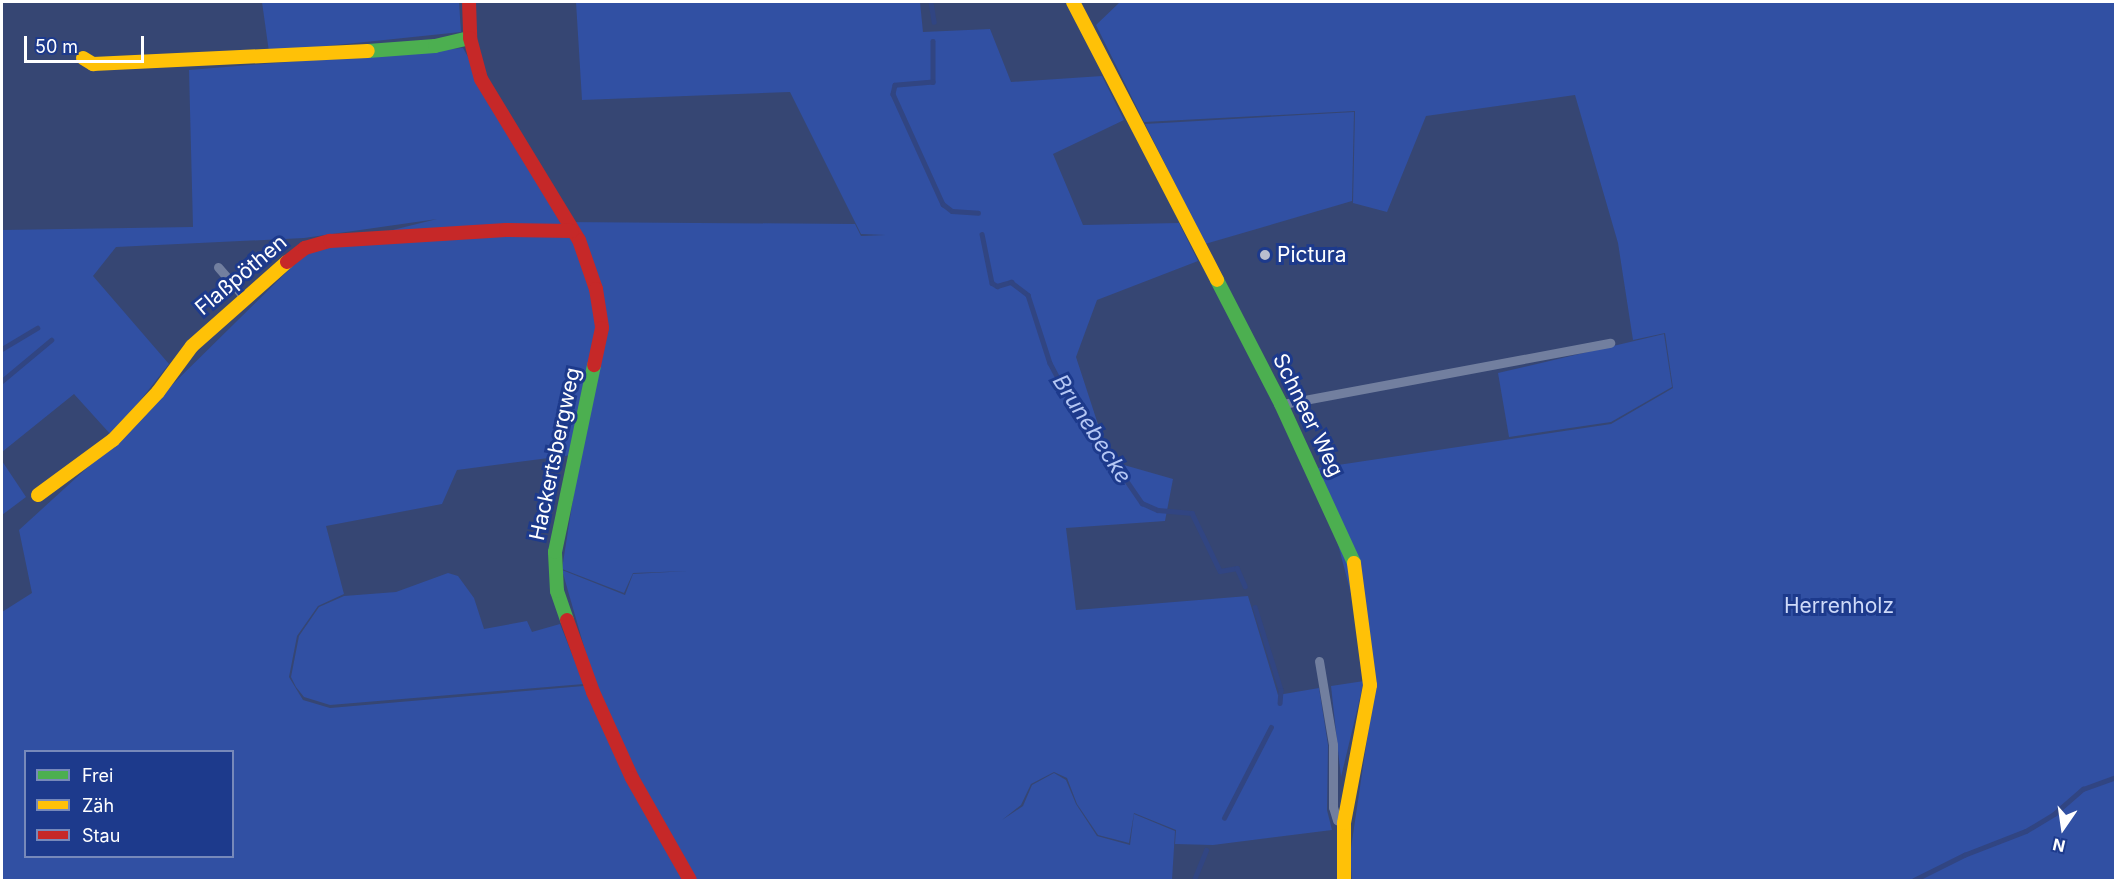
<!DOCTYPE html>
<meta charset="utf-8">
<style>
body{margin:0}
#map{position:relative;width:2117px;height:882px;overflow:hidden;background:#364673;font-family:Inter,sans-serif}
div>[style]{position:absolute}
.green>*{inset:0;background:#3150a3}
.stream>*{height:4.5px;margin:-2.25px;padding:0 2.25px;transform-origin:2.25px;border-radius:2.25px;background:#314582}
.lane>*{height:9px;margin:-4.5px;padding:0 4.5px;transform-origin:4.5px;border-radius:4.5px;background:#727f9f}
.fast>*{height:14px;margin:-7px;padding:0 7px;transform-origin:7px;border-radius:7px;background:#4caf50}
.slow>*{height:14px;margin:-7px;padding:0 7px;transform-origin:7px;border-radius:7px;background:#ffc107}
.jam>*{height:14px;margin:-7px;padding:0 7px;transform-origin:7px;border-radius:7px;background:#c62828}
.dots>*{width:16px;height:16px;translate:-50% -50%;box-sizing:border-box;border:3px solid #1d3a8c;border-radius:50%}
span{translate:-50% -50%;white-space:nowrap;text-align:center;line-height:1.15;-webkit-text-stroke:6px #1d3a8c;paint-order:stroke}
.poi-label{font-size:21px;color:#fff}
.left{translate:0 -50%;text-align:left}
.street-label{font-size:21px;color:#fff}
.park-label{font-size:21px;color:#cedaf9}
.water-label{font-size:22px;color:#b5c7f4;font-style:italic}
.frame{position:absolute;inset:0;border:3px solid #fff;pointer-events:none}
.legend{position:absolute;left:24px;top:750px;width:210px;height:108px;box-sizing:border-box;background:#1d3a8c;border:2px solid #7789ba;margin:0;padding:8px 10px;list-style:none;font-size:18px;color:#fff}
.legend li{display:flex;align-items:center;gap:12px;height:30px}
.legend b{width:30px;border:2px solid #7789ba}
.north{position:absolute;left:2033px;top:798px;width:60px;height:60px;-webkit-text-stroke:4px #1d3a8c;paint-order:stroke;rotate:193deg;font-size:16px;font-weight:700;line-height:24px;text-align:center;color:#fff}
.north::after{content:'';display:block;margin:auto;width:21px;height:27px;background:#fff;clip-path:polygon(50% 0,100% 100%,50% 72%,0 100%)}
.scale{position:absolute;left:24px;top:36px;width:120px;height:27px;box-sizing:border-box;border:3px solid #fff;border-top:0;padding-left:8px;font-size:18px;line-height:21px;white-space:nowrap;color:#fff;-webkit-text-stroke:4px #1d3a8c;paint-order:stroke}
</style>
<div id="map">
<div class="green">
<i style="clip-path:polygon(262px 2px,459px 2px,461px 32px,269px 52px)"></i>
<i style="clip-path:polygon(evenodd,576px 2px,920px 2px,923px 32px,990px 29px,1011px 82px,1102px 76px,1124px 120px,1053px 154px,1083px 225px,1179px 223px,1198px 261px,1097px 300px,1076px 357px,1110px 461px,1173px 479px,1165px 521px,1066px 528px,1076px 610px,1248px 596px,1278px 695px,1319px 688px,1328px 745px,1327px 810px,1332px 830px,1213px 845px,1175px 844px,1176px 830px,1134px 813px,1129px 843px,1098px 835px,1077px 804px,1067px 778px,1054px 772px,1031px 784px,1021px 805px,1002px 820px,1023px 806px,1032px 785px,1054px 773px,1066px 780px,1076px 804px,1097px 836px,1130px 845px,1134px 814px,1175px 831px,1172px 880px,2px 880px,2px 612px,32px 593px,19px 530px,99px 457px,308px 251px,437px 219px,304px 238px,116px 247px,93px 276px,169px 364px,112px 436px,74px 394px,2px 452px,2px 230px,193px 227px,189px 70px,463px 48px,560px 222px,855px 224px,861px 236px,886px 235px,861px 234px,790px 92px,582px 100px,576px 2px,580px 454px,562px 569px,624px 593px,633px 573px,688px 571px,633px 574px,625px 595px,562px 570px,595px 685px,330px 708px,303px 700px,289px 677px,297px 636px,318px 606px,344px 594px,326px 526px,442px 504px,457px 470px,580px 454px,576px 2px,26px 752px,232px 752px,232px 856px,26px 856px,26px 752px)"></i>
<i style="clip-path:polygon(1120px 2px,2115px 2px,2115px 880px,1352px 880px,1350px 855px,1375px 685px,1318px 468px,1611px 424px,1673px 388px,1665px 333px,1633px 340px,1618px 243px,1575px 95px,1426px 116px,1387px 212px,1353px 203px,1355px 111px,1144px 122px,1096px 25px)"></i>
<i style="clip-path:polygon(1354px 112px,1352px 201px,1205px 244px,1145px 124px)"></i>
<i style="clip-path:polygon(1664px 334px,1672px 387px,1611px 422px,1509px 437px,1498px 373px)"></i>
<i style="clip-path:polygon(2px 461px,26px 497px,2px 515px)"></i>
<i style="clip-path:polygon(448px 573px,458px 576px,474px 598px,484px 629px,527px 621px,532px 632px,560px 624px,584px 684px,330px 705px,304px 697px,296px 687px,291px 677px,299px 636px,319px 607px,344px 596px,396px 592px)"></i>
<i style="clip-path:polygon(1364px 681px,1341px 777px,1331px 686px)"></i>
</div>
<div class="stream">
<i style="left:931px;top:2px;width:20px;rotate:81deg"></i>
<i style="left:933px;top:41px;width:41px;rotate:90deg"></i>
<i style="left:933px;top:82px;width:38px;rotate:175deg"></i>
<i style="left:895px;top:85px;width:9px;rotate:103deg"></i>
<i style="left:893px;top:94px;width:121px;rotate:65.6deg"></i>
<i style="left:943px;top:204px;width:11px;rotate:38deg"></i>
<i style="left:952px;top:211px;width:26px;rotate:4deg"></i>
<i style="left:982px;top:234px;width:50px;rotate:78.5deg"></i>
<i style="left:992px;top:283px;width:6px;rotate:31deg"></i>
<i style="left:997px;top:286px;width:15px;rotate:-16deg"></i>
<i style="left:1011px;top:282px;width:21px;rotate:37deg"></i>
<i style="left:1028px;top:295px;width:71px;rotate:72.1deg"></i>
<i style="left:1050px;top:363px;width:32px;rotate:62deg"></i>
<i style="left:1065px;top:391px;width:136px;rotate:55.5deg"></i>
<i style="left:1142px;top:503px;width:17px;rotate:24deg"></i>
<i style="left:1158px;top:510px;width:34px;rotate:5deg"></i>
<i style="left:1192px;top:513px;width:64px;rotate:64.2deg"></i>
<i style="left:1220px;top:571px;width:17px;rotate:-10deg"></i>
<i style="left:1237px;top:568px;width:20px;rotate:66deg"></i>
<i style="left:2px;top:349px;width:41px;rotate:-31deg"></i>
<i style="left:2px;top:381px;width:64px;rotate:-39.9deg"></i>
<i style="left:1255px;top:607px;width:87px;rotate:72.6deg"></i>
<i style="left:1281px;top:690px;width:13px;rotate:94deg"></i>
<i style="left:1224px;top:818px;width:102px;rotate:-62.7deg"></i>
<i style="left:1194px;top:880px;width:32px;rotate:-68deg"></i>
<i style="left:1914px;top:880px;width:56px;rotate:-26.6deg"></i>
<i style="left:1964px;top:855px;width:66px;rotate:-21.2deg"></i>
<i style="left:2026px;top:831px;width:33px;rotate:-31deg"></i>
<i style="left:2054px;top:814px;width:38px;rotate:-41deg"></i>
<i style="left:2083px;top:789px;width:35px;rotate:-20deg"></i>
</div>
<div class="lane">
<i style="left:218px;top:267px;width:37px;rotate:49deg"></i>
<i style="left:1283px;top:404px;width:333px;rotate:-10.6deg"></i>
<i style="left:1319px;top:661px;width:85px;rotate:80.5deg"></i>
<i style="left:1333px;top:745px;width:62px;rotate:90deg"></i>
<i style="left:1333px;top:807px;width:14px;rotate:73deg"></i>
</div>
<div class="fast">
<i style="left:368px;top:51px;width:67px;rotate:-4.3deg"></i>
<i style="left:435px;top:46px;width:36px;rotate:-13deg"></i>
<i style="left:1217px;top:280px;width:140px;rotate:62.7deg"></i>
<i style="left:1281px;top:404px;width:175px;rotate:65.3deg"></i>
<i style="left:567px;top:620px;width:31px;rotate:-109deg"></i>
<i style="left:557px;top:591px;width:39px;rotate:-93deg"></i>
<i style="left:555px;top:552px;width:191px;rotate:-78.2deg"></i>
</div>
<div class="slow">
<i style="left:1073px;top:2px;width:313px;rotate:62.6deg"></i>
<i style="left:83px;top:58px;width:12px;rotate:31deg"></i>
<i style="left:93px;top:64px;width:275px;rotate:-2.7deg"></i>
<i style="left:38px;top:495px;width:93px;rotate:-36.3deg"></i>
<i style="left:113px;top:440px;width:66px;rotate:-46.8deg"></i>
<i style="left:158px;top:392px;width:57px;rotate:-53.5deg"></i>
<i style="left:192px;top:346px;width:127px;rotate:-41.5deg"></i>
<i style="left:1344px;top:880px;width:57px;rotate:-90deg"></i>
<i style="left:1344px;top:823px;width:140px;rotate:-79.3deg"></i>
<i style="left:1370px;top:685px;width:123px;rotate:-97.5deg"></i>
</div>
<div class="jam">
<i style="left:469px;top:2px;width:36px;rotate:88deg"></i>
<i style="left:470px;top:38px;width:42px;rotate:75deg"></i>
<i style="left:481px;top:79px;width:188px;rotate:58.7deg"></i>
<i style="left:579px;top:240px;width:52px;rotate:70.9deg"></i>
<i style="left:596px;top:289px;width:39px;rotate:81deg"></i>
<i style="left:602px;top:328px;width:38px;rotate:102deg"></i>
<i style="left:287px;top:262px;width:23px;rotate:-38deg"></i>
<i style="left:305px;top:248px;width:26px;rotate:-16deg"></i>
<i style="left:330px;top:241px;width:176px;rotate:-3.6deg"></i>
<i style="left:506px;top:230px;width:66px;rotate:0.9deg"></i>
<i style="left:567px;top:620px;width:77px;rotate:70.1deg"></i>
<i style="left:593px;top:692px;width:94px;rotate:65.6deg"></i>
<i style="left:632px;top:778px;width:117px;rotate:60.4deg"></i>
</div>
<div class="dots">
<i style="left:1265px;top:255px;background:#b9bece"></i>
</div>
<div class="poi-label">
<span class="left" style="left:1277px;top:255px">Pictura</span>
</div>
<div class="street-label">
<span style="left:241px;top:275px;rotate:-40deg">Flaßpöthen</span>
<span style="left:1308px;top:415px;rotate:64deg">Schneer Weg</span>
<span style="left:555px;top:454px;rotate:-78deg">Hackertsbergweg</span>
</div>
<div class="park-label">
<span style="left:1839px;top:606px">Herrenholz</span>
</div>
<div class="water-label">
<span style="left:1092px;top:429px;rotate:57deg">Brunebecke</span>
</div>
<div class="frame"></div>
<ul class="legend">
<li><b style="height:8px;background:#4caf50"></b>Frei</li>
<li><b style="height:8px;background:#ffc107"></b>Zäh</li>
<li><b style="height:8px;background:#c62828"></b>Stau</li>
</ul>
<div class="north">N</div>
<div class="scale">50 m</div>
</div>
